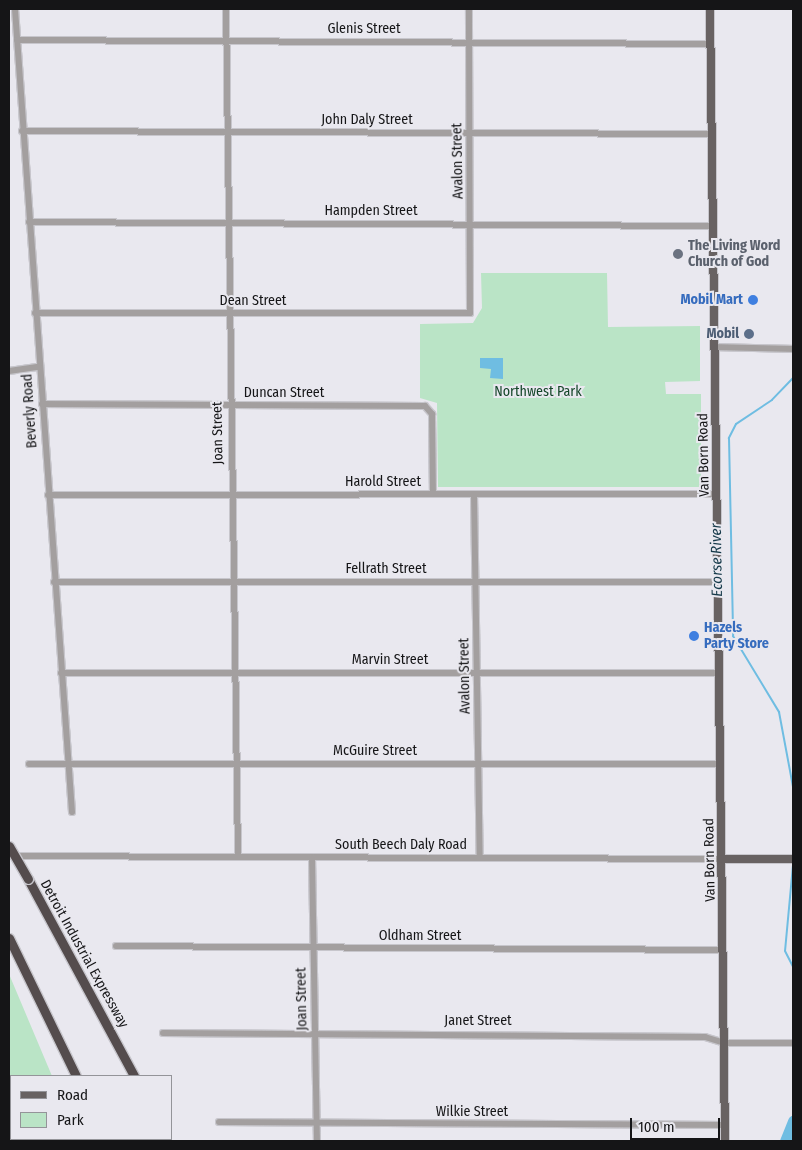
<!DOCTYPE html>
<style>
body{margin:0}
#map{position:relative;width:802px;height:1150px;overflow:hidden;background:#e9e8ef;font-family:"Fira Sans Condensed",sans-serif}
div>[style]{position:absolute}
.green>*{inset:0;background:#bae4c6}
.water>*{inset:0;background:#6fbde2}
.stream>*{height:2px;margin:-1px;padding:0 1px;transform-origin:1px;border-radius:1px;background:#6fbde2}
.river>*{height:11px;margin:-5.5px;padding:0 5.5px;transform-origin:5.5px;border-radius:5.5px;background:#6fbde2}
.roads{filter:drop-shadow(1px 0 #c7c6cc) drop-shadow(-1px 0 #c7c6cc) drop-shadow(0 1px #c7c6cc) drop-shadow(0 -1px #c7c6cc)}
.minor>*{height:6px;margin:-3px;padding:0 3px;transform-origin:3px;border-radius:3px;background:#a39f9f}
.major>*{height:8px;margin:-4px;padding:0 4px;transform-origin:4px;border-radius:4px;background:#686262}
.highway>*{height:9px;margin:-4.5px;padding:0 4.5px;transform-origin:4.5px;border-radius:4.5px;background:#544c4d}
.bridges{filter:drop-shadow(1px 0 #c7c6cc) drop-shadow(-1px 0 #c7c6cc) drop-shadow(0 1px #c7c6cc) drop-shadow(0 -1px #c7c6cc)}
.highway-bridge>*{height:9px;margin:-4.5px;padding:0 4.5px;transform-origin:4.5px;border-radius:4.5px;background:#544c4d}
.dots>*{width:14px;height:14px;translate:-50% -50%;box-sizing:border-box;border:2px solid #e9e8ef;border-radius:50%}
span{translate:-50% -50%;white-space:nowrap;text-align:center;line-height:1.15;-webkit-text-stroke:4px #e9e8ef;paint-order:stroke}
.street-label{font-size:14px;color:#151517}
.worship-label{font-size:14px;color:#5b616d;font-weight:700}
.left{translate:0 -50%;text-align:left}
.shop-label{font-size:14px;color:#366cbe;font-weight:700}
.right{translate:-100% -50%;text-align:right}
.service-label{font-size:14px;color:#4e5e75;font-weight:700}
.park-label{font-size:14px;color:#144629}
.water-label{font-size:15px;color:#163a4a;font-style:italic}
.frame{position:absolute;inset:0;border:10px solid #151517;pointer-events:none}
.legend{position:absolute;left:10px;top:1075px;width:162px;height:65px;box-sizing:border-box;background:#e9e8ef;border:1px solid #949499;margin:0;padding:6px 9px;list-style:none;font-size:15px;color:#151517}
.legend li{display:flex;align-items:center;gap:10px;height:25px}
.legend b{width:25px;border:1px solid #949499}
.scale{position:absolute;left:630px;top:1118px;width:90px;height:22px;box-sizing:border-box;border:2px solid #151517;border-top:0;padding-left:6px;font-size:15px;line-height:18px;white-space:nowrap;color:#151517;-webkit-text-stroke:4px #e9e8ef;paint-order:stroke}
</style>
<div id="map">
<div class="green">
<i style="clip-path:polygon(481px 273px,607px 273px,608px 327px,700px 326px,700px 381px,665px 382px,666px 394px,701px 394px,701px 487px,438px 487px,437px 403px,420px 398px,420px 324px,473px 323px,482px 308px)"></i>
<i style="clip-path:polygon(9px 974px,52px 1076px,11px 1076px,11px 1139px,70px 1141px,9px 1141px)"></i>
</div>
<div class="water">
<i style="clip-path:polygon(480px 358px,503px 358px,503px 379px,490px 378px,491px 369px,480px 368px)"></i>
</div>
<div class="stream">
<i style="left:793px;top:378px;width:30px;rotate:134deg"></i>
<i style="left:772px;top:400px;width:43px;rotate:146.3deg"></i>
<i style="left:736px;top:424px;width:16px;rotate:117deg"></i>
<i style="left:729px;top:438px;width:198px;rotate:88.8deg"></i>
<i style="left:733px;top:636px;width:89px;rotate:58.8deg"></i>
<i style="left:779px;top:712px;width:76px;rotate:79.4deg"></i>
<i style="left:793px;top:865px;width:86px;rotate:95.3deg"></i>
<i style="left:785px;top:951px;width:18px;rotate:63deg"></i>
</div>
<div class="river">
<i style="left:785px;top:1141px;width:22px;rotate:-68deg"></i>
</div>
<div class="roads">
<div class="minor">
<i style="left:15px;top:9px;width:805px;rotate:85.94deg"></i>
<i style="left:226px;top:9px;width:848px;rotate:89.19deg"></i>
<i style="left:17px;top:40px;width:694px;rotate:0.33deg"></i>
<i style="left:22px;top:131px;width:690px;rotate:0.25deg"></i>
<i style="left:29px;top:222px;width:684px;rotate:0.34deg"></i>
<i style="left:35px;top:313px;width:435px"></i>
<i style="left:470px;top:313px;width:304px;rotate:-90.2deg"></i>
<i style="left:715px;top:347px;width:78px;rotate:1.5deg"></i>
<i style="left:9px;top:371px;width:30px;rotate:-8deg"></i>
<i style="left:42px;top:404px;width:383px;rotate:0.3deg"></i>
<i style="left:425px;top:406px;width:11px;rotate:49deg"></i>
<i style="left:432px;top:414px;width:80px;rotate:89.3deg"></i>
<i style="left:474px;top:494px;width:364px;rotate:89.1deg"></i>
<i style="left:48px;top:495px;width:669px;rotate:-0.09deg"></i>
<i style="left:54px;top:582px;width:664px"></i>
<i style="left:61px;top:673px;width:658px"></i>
<i style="left:29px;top:764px;width:692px"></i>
<i style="left:9px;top:856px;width:713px;rotate:0.24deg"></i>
<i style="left:312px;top:857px;width:284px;rotate:89deg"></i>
<i style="left:116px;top:946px;width:607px;rotate:0.38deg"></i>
<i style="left:163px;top:1033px;width:542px;rotate:0.42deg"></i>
<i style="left:705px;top:1037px;width:21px;rotate:17deg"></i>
<i style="left:725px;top:1043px;width:66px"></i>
<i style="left:219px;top:1122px;width:506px;rotate:0.34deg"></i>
</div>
<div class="major">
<i style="left:710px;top:9px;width:1132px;rotate:89.24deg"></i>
<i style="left:722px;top:859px;width:71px"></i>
</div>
<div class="highway">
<i style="left:28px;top:879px;width:224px;rotate:61.7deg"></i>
<i style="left:9px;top:938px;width:153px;rotate:64.1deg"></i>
<i style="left:103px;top:1139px;width:2px;rotate:63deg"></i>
<i style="left:162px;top:1139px;width:3px;rotate:45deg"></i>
</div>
</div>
<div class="bridges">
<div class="highway-bridge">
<i style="left:9px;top:846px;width:38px;rotate:60deg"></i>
</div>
</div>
<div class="dots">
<i style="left:678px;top:254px;background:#6b7280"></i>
<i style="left:753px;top:300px;background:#3f7fe0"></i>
<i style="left:749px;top:334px;background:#5c6f8a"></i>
<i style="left:694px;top:636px;background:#3f7fe0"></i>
</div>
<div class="street-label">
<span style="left:364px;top:29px">Glenis Street</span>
<span style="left:367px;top:120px">John Daly Street</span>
<span style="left:458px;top:161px;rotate:-91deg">Avalon Street</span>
<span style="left:371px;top:211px">Hampden Street</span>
<span style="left:253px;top:301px">Dean Street</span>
<span style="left:284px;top:393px">Duncan Street</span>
<span style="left:30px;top:411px;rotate:-94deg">Beverly Road</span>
<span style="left:218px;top:433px;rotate:-91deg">Joan Street</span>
<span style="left:704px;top:455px;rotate:-91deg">Van Born Road</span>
<span style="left:383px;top:482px">Harold Street</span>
<span style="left:386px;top:569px">Fellrath Street</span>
<span style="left:390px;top:660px">Marvin Street</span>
<span style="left:465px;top:676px;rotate:-91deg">Avalon Street</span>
<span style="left:375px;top:751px">McGuire Street</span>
<span style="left:401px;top:845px">South Beech Daly Road</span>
<span style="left:710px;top:860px;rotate:-91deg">Van Born Road</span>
<span style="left:420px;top:936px">Oldham Street</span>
<span style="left:84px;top:954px;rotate:61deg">Detroit Industrial Expressway</span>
<span style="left:302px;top:999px;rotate:-91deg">Joan Street</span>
<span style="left:478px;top:1021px">Janet Street</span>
<span style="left:472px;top:1112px">Wilkie Street</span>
</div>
<div class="worship-label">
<span class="left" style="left:688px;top:254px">The Living Word<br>Church of God</span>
</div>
<div class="shop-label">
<span class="right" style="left:743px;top:300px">Mobil Mart</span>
<span class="left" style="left:704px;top:636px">Hazels<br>Party Store</span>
</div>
<div class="service-label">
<span class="right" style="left:739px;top:334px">Mobil</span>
</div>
<div class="park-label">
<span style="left:538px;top:392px">Northwest Park</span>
</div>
<div class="water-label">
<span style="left:717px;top:560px;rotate:-91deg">Ecorse River</span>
</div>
<div class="frame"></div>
<ul class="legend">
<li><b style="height:6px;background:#686262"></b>Road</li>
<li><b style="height:14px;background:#bae4c6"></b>Park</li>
</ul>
<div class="scale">100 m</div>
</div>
